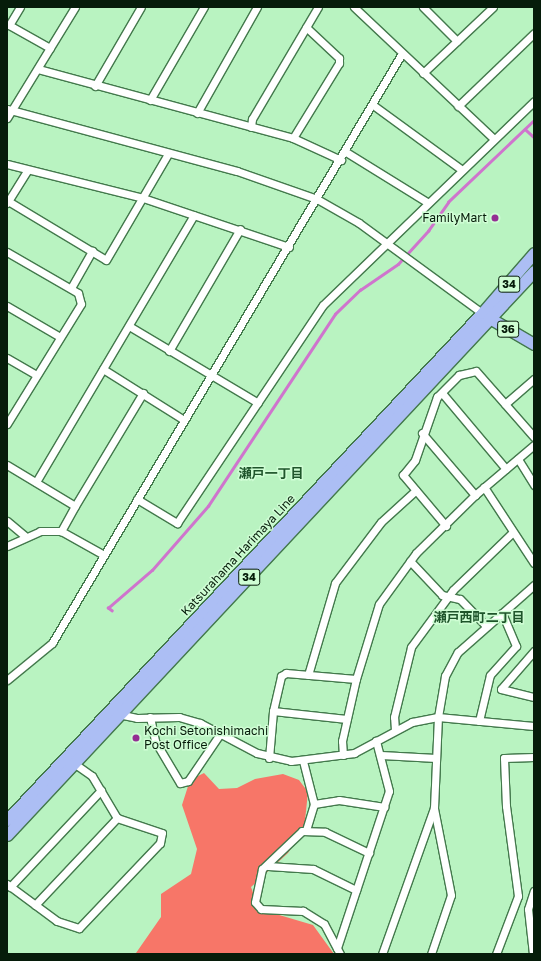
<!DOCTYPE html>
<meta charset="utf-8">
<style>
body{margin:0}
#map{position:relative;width:541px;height:961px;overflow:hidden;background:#b9f3c1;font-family:"Golos Text","Noto Sans JP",sans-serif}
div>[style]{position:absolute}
.forest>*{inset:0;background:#f77668}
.stream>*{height:2.5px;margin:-1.25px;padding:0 1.25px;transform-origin:1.25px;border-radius:1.25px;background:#cf74cd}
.roads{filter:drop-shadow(1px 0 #43794c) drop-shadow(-1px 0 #43794c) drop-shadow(0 1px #43794c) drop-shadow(0 -1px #43794c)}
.street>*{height:7px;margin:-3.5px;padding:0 3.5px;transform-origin:3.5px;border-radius:3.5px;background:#fff}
.primary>*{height:11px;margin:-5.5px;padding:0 5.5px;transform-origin:5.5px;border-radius:5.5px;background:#acbef4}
.dots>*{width:11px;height:11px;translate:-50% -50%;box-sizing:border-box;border:2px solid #cffdd4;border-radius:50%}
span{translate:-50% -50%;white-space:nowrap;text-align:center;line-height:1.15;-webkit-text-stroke:3px #cffdd4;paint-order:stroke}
.shield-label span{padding:1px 3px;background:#cffdd4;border:1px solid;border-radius:3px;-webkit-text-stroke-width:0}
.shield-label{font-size:11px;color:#061c0a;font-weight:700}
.poi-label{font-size:12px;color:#061c0a}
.right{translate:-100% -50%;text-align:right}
.left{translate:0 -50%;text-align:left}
.street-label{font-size:12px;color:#061c0a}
.neighbourhood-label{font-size:13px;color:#1e542a;font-weight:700}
.frame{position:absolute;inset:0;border:8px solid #061c0a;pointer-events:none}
</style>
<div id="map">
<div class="forest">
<i style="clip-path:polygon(204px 773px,219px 789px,237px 788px,255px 779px,283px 774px,299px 780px,308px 792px,304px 830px,288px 853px,251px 887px,259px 909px,313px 925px,334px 954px,88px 954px,136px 953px,161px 917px,161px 894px,191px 874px,197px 849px,182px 805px,190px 780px)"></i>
</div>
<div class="stream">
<i style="left:525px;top:129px;width:12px;rotate:42deg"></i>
<i style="left:112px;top:611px;width:5px;rotate:-143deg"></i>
<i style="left:108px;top:608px;width:58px;rotate:-40.8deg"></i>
<i style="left:152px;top:570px;width:85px;rotate:-48.8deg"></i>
<i style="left:208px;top:506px;width:230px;rotate:-56.5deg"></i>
<i style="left:335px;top:314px;width:35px;rotate:-44deg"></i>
<i style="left:360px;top:290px;width:46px;rotate:-34.4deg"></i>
<i style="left:398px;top:264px;width:45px;rotate:-47.7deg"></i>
<i style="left:428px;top:231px;width:35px;rotate:-55deg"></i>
<i style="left:448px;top:202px;width:119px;rotate:-43.6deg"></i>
</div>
<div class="roads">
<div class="street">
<i style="left:20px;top:7px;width:21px;rotate:121deg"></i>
<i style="left:9px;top:25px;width:47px;rotate:29.3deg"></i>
<i style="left:354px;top:7px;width:192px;rotate:43.3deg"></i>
<i style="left:423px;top:7px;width:48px;rotate:45deg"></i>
<i style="left:38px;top:69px;width:264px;rotate:15.1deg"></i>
<i style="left:293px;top:138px;width:53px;rotate:24.6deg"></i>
<i style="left:423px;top:73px;width:96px;rotate:-43.3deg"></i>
<i style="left:95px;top:86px;width:91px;rotate:-59.8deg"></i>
<i style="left:150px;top:100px;width:108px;rotate:-59.9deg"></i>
<i style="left:373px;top:105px;width:110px;rotate:36.1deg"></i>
<i style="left:458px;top:106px;width:105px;rotate:-43.8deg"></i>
<i style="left:7px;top:109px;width:238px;rotate:15.1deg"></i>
<i style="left:237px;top:171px;width:85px;rotate:19.3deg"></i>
<i style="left:317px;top:199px;width:48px;rotate:29.7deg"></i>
<i style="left:359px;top:223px;width:152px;rotate:36.2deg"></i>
<i style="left:197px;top:113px;width:122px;rotate:-60.5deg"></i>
<i style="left:7px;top:118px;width:130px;rotate:-58.5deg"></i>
<i style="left:251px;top:127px;width:8px;rotate:-83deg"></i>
<i style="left:252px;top:119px;width:130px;rotate:-59.5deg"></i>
<i style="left:293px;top:138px;width:88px;rotate:-58.5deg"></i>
<i style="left:339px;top:63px;width:5px;rotate:-90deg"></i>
<i style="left:339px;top:58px;width:45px;rotate:-136.8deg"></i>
<i style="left:346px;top:152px;width:95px;rotate:31.7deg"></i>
<i style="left:7px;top:164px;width:140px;rotate:14deg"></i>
<i style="left:143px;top:198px;width:154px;rotate:18.6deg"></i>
<i style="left:8px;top:201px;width:114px;rotate:31deg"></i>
<i style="left:106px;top:260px;width:123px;rotate:-59.7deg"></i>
<i style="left:7px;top:203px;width:39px;rotate:-58deg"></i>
<i style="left:7px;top:252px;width:82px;rotate:30deg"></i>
<i style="left:78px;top:293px;width:11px;rotate:75deg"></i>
<i style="left:81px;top:304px;width:141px;rotate:121.7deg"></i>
<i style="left:71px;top:288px;width:43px;rotate:-60.4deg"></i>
<i style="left:7px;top:306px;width:61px;rotate:30.3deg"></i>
<i style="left:129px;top:326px;width:150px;rotate:30.8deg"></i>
<i style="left:169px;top:351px;width:141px;rotate:-59.8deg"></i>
<i style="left:7px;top:358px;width:34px;rotate:30deg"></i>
<i style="left:103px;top:369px;width:96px;rotate:32.2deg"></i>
<i style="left:442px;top:393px;width:99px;rotate:49.9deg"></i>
<i style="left:505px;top:404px;width:38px;rotate:-41deg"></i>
<i style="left:422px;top:433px;width:82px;rotate:49.5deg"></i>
<i style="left:518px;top:459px;width:31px;rotate:58deg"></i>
<i style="left:7px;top:465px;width:79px;rotate:31.1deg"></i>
<i style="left:75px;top:506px;width:29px;rotate:119deg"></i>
<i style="left:36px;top:482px;width:310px;rotate:-59.4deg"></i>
<i style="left:484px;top:487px;width:91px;rotate:56.7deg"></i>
<i style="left:137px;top:499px;width:47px;rotate:31deg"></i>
<i style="left:177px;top:523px;width:262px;rotate:-56.2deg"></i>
<i style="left:323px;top:305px;width:293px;rotate:-44deg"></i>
<i style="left:75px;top:506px;width:132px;rotate:-59deg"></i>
<i style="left:7px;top:521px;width:23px;rotate:40deg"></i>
<i style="left:446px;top:526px;width:67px;rotate:-130.1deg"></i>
<i style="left:403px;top:475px;width:19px;rotate:-51deg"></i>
<i style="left:415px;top:460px;width:67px;rotate:-70.8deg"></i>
<i style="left:437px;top:397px;width:31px;rotate:-45deg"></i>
<i style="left:459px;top:375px;width:17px;rotate:-13deg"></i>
<i style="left:476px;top:371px;width:88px;rotate:48.7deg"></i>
<i style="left:7px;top:546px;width:36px;rotate:-24deg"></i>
<i style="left:40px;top:531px;width:21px"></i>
<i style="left:61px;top:531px;width:49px;rotate:29.2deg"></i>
<i style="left:410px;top:561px;width:47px;rotate:46.7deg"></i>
<i style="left:442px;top:595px;width:18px;rotate:13deg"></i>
<i style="left:460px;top:599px;width:37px;rotate:46deg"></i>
<i style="left:534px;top:651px;width:50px;rotate:131deg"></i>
<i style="left:501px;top:689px;width:34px;rotate:14deg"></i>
<i style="left:308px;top:675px;width:96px;rotate:-73.6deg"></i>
<i style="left:335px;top:583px;width:76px;rotate:-53deg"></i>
<i style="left:381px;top:522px;width:47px;rotate:-42.4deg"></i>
<i style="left:7px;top:680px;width:58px;rotate:-39.4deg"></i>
<i style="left:52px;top:643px;width:684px;rotate:-59.31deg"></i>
<i style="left:273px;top:711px;width:74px;rotate:6.2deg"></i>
<i style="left:118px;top:714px;width:19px;rotate:12deg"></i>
<i style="left:137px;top:718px;width:42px;rotate:-1.4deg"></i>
<i style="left:179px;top:717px;width:22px;rotate:16deg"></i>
<i style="left:200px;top:723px;width:64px;rotate:27.8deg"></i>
<i style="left:257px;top:753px;width:35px;rotate:13deg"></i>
<i style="left:291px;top:761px;width:64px;rotate:-7.2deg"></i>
<i style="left:354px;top:753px;width:66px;rotate:-28.1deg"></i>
<i style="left:412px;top:722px;width:26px;rotate:-11deg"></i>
<i style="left:438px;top:717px;width:96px;rotate:5.4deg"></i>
<i style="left:150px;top:717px;width:25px;rotate:78deg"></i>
<i style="left:155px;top:741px;width:49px;rotate:59.2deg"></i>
<i style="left:180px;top:783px;width:8px;rotate:-14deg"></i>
<i style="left:188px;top:781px;width:57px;rotate:-55.8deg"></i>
<i style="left:479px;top:721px;width:47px;rotate:-76.6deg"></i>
<i style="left:490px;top:675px;width:39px;rotate:-48deg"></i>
<i style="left:516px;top:646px;width:36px;rotate:-113deg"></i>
<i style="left:395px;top:730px;width:13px;rotate:-94deg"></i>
<i style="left:394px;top:717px;width:72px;rotate:-76.3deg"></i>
<i style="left:411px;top:647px;width:71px;rotate:-53.6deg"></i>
<i style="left:453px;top:590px;width:83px;rotate:-44deg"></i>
<i style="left:343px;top:755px;width:14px;rotate:-94deg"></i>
<i style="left:342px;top:741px;width:64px;rotate:-77.3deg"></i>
<i style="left:356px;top:679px;width:78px;rotate:-73deg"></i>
<i style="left:379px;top:604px;width:63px;rotate:-54deg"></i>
<i style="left:416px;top:553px;width:83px;rotate:-44.5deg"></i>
<i style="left:475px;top:495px;width:77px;rotate:-40.3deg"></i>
<i style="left:381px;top:755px;width:55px;rotate:3.1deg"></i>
<i style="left:269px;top:758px;width:47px;rotate:-85.1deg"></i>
<i style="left:273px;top:711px;width:36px;rotate:-77deg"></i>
<i style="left:281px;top:676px;width:6px;rotate:-31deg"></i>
<i style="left:286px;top:673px;width:70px;rotate:4.9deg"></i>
<i style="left:303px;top:761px;width:44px;rotate:75.7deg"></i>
<i style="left:314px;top:804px;width:28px;rotate:107deg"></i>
<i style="left:314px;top:804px;width:25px;rotate:-9deg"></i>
<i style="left:339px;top:800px;width:46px;rotate:8.8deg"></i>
<i style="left:268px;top:866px;width:45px;rotate:3.8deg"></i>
<i style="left:313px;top:869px;width:48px;rotate:26deg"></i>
<i style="left:7px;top:884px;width:62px;rotate:36.5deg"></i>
<i style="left:57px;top:921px;width:23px;rotate:18deg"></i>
<i style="left:79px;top:928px;width:117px;rotate:-46.4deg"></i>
<i style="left:160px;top:843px;width:10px;rotate:-79deg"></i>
<i style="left:162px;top:833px;width:47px;rotate:-161.6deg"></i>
<i style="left:117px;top:818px;width:49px;rotate:-120.8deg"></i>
<i style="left:92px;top:776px;width:24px;rotate:-145deg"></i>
<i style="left:10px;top:887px;width:133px;rotate:-46.8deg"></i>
<i style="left:35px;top:905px;width:120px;rotate:-46.7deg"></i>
<i style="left:337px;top:948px;width:165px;rotate:-71.7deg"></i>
<i style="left:389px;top:791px;width:52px;rotate:-104.6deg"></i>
<i style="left:340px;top:954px;width:34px;rotate:-118deg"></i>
<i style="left:324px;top:924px;width:25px;rotate:-148deg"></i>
<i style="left:303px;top:911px;width:42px;rotate:-177.3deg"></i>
<i style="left:261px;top:909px;width:9px;rotate:-131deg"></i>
<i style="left:255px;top:902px;width:34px;rotate:-78deg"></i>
<i style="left:262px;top:869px;width:55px;rotate:-43.5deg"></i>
<i style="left:302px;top:831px;width:23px;rotate:2deg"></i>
<i style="left:325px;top:832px;width:49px;rotate:25.5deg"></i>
<i style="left:382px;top:954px;width:155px;rotate:-70.4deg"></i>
<i style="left:431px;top:954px;width:62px;rotate:-71.3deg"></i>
<i style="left:451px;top:895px;width:89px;rotate:-101.1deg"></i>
<i style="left:434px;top:808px;width:91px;rotate:-87.5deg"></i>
<i style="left:438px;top:717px;width:42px;rotate:-80.3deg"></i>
<i style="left:445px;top:676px;width:27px;rotate:-62deg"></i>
<i style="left:458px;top:652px;width:101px;rotate:-41.4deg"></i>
<i style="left:496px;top:954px;width:62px;rotate:-69.2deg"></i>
<i style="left:518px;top:896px;width:91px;rotate:-97.6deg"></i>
<i style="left:506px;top:806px;width:48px;rotate:-92.4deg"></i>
<i style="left:504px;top:758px;width:30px;rotate:-2deg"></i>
<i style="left:533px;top:954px;width:45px;rotate:-96.3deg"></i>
<i style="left:528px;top:909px;width:19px;rotate:-72deg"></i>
</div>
<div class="primary">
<i style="left:486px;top:316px;width:56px;rotate:30.3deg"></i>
<i style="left:7px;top:820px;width:695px;rotate:-46.87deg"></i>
<i style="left:482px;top:313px;width:79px;rotate:-49.1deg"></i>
<i style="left:7px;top:835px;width:772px;rotate:-46.94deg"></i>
</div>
</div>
<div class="dots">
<i style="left:495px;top:218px;background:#942e93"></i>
<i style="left:136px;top:738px;background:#942e93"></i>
</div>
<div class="shield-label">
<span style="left:509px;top:284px">34</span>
<span style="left:508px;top:329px">36</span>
<span style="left:249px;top:577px">34</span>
</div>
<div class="poi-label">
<span class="right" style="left:487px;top:218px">FamilyMart</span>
<span class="left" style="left:144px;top:738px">Kochi Setonishimachi<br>Post Office</span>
</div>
<div class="street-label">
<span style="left:238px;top:555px;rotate:-47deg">Katsurahama Harimaya Line</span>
</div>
<div class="neighbourhood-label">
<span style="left:271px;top:473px">瀬戸一丁目</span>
<span style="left:479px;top:617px">瀬戸西町二丁目</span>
</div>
<div class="frame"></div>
</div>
